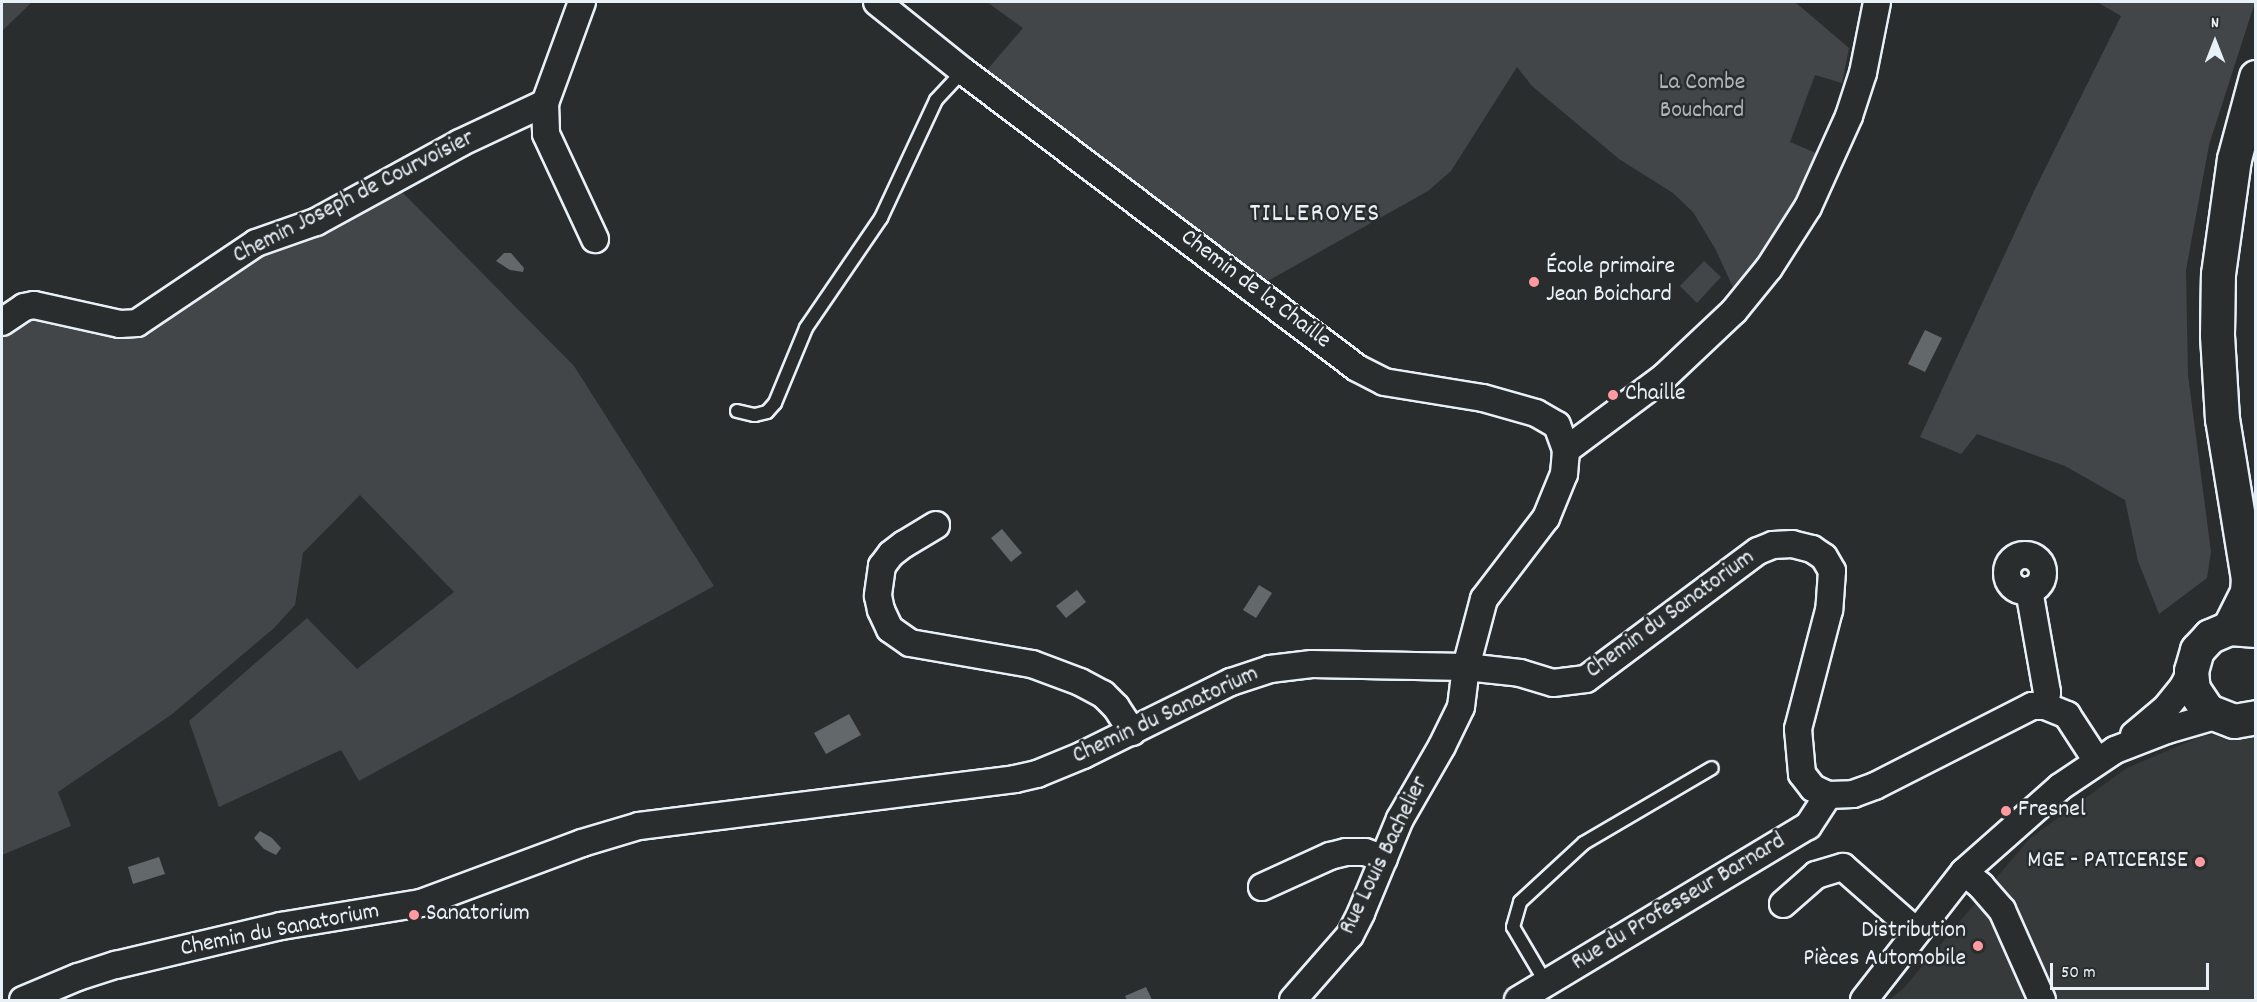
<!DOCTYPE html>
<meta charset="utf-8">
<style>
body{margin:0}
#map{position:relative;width:2257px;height:1002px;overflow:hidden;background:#2a2d2e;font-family:Dekko,sans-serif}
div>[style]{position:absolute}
.built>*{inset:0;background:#363a3b}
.green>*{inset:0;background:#424648}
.water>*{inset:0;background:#63686b}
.roads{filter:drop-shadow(2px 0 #e8f1f8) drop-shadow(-2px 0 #e8f1f8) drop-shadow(0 2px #e8f1f8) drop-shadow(0 -2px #e8f1f8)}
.lane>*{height:12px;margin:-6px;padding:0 6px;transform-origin:6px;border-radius:6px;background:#2a2d2e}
.street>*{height:26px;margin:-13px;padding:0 13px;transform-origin:13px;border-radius:13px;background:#2a2d2e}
.street>.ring{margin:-13px;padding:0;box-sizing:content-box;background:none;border:26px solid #2a2d2e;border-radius:50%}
.secondary>*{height:33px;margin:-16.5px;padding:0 16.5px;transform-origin:16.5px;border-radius:16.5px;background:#2a2d2e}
.highway>*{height:33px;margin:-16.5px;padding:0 16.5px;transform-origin:16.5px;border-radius:16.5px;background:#2a2d2e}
.dots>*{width:16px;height:16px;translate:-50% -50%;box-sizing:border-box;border:3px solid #2a2d2e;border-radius:50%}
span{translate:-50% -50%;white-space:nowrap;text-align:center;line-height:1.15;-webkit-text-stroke:5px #2a2d2e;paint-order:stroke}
.park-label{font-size:24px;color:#aeb5ba}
.street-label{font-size:24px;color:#e8f1f8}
.poi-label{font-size:24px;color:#e8f1f8}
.left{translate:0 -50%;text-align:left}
.right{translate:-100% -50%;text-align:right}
.quarter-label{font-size:27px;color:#e8f1f8;letter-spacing:1.5px}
.frame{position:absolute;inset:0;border:3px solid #e8f1f8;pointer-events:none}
.north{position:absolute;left:2185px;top:12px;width:60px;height:60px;-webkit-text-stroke:4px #2a2d2e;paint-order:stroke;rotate:0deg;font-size:16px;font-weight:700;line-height:24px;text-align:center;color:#e8f1f8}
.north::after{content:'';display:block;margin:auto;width:21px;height:27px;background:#e8f1f8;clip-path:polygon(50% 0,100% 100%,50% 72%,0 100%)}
.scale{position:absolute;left:2050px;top:963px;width:159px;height:27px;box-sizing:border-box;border:3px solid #e8f1f8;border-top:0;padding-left:8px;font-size:18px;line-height:21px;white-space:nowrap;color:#e8f1f8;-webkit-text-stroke:4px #2a2d2e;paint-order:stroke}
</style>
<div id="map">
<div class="built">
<i style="clip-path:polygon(2214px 735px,2230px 738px,2255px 736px,2255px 1000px,1889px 1000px,1904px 988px,2029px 839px,2127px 768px,2202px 736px)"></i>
</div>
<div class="green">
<i style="clip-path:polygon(2px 2px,32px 2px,2px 31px)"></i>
<i style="clip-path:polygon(987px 2px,1795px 2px,1849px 48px,1842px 83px,1815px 75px,1790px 142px,1818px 154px,1772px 242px,1735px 292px,1716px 250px,1693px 212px,1673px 193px,1619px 159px,1532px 86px,1517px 67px,1451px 171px,1428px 191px,1264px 283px,987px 70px,1023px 28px)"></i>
<i style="clip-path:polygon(2097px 2px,2255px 2px,2209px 145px,2186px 270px,2188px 375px,2211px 552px,2207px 578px,2159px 614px,2138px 561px,2125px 500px,2065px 466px,1977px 434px,1961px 454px,1920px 437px,2036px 187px,2121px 16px)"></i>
<i style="clip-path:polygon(402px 192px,574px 366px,714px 586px,359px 781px,341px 750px,219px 807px,189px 721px,307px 618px,357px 669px,454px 592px,360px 495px,303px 553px,295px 605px,274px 628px,171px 715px,58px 792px,71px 826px,2px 855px,2px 332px,28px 315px,129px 334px,259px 254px)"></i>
<i style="clip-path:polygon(1704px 261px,1721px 277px,1697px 303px,1680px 286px)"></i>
</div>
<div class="water">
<i style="clip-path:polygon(504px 253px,511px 253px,524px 268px,523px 272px,510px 270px,496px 261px)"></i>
<i style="clip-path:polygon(1925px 330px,1942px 338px,1925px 372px,1908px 364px)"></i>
<i style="clip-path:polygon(1002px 529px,1022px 553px,1011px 562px,991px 538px)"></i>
<i style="clip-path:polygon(1259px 585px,1272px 593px,1256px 618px,1243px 610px)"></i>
<i style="clip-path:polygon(1077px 590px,1086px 602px,1066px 618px,1056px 606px)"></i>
<i style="clip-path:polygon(849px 714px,861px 735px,826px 754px,814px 733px)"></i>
<i style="clip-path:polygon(260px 831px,272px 838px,281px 848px,276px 855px,264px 849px,254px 838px)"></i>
<i style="clip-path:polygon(159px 857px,165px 874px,133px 884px,128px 867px)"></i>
<i style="clip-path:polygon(1146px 987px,1152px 1000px,1127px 1000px,1125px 996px)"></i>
</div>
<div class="roads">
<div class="lane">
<i style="left:737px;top:411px;width:18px;rotate:13deg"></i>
<i style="left:755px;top:415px;width:12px;rotate:-14deg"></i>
<i style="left:767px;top:412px;width:12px;rotate:-48deg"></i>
<i style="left:775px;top:403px;width:81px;rotate:-67.5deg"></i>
<i style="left:806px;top:328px;width:133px;rotate:-55.7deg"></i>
<i style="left:881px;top:218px;width:130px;rotate:-65deg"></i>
<i style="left:936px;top:100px;width:40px;rotate:-47deg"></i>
<i style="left:1546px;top:983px;width:65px;rotate:-120.5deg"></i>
<i style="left:1513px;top:927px;width:26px;rotate:-74deg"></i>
<i style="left:1520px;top:902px;width:87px;rotate:-42.7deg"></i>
<i style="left:1584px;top:843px;width:148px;rotate:-30.4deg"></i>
</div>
<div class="street">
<i style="left:582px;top:2px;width:108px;rotate:110.1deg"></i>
<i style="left:545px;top:103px;width:31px;rotate:88deg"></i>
<i style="left:546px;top:134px;width:116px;rotate:65deg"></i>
<i style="left:877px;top:2px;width:110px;rotate:38.7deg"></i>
<i style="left:963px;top:71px;width:493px;rotate:37deg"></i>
<i style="left:1357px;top:368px;width:30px;rotate:27deg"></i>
<i style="left:1384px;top:382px;width:100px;rotate:9.2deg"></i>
<i style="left:1483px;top:398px;width:55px;rotate:15.8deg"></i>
<i style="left:1536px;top:413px;width:24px;rotate:30deg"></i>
<i style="left:1557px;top:425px;width:27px;rotate:70deg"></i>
<i style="left:2px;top:322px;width:27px;rotate:-34deg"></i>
<i style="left:24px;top:307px;width:10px;rotate:-11deg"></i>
<i style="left:34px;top:305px;width:88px;rotate:12.5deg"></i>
<i style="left:120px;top:324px;width:17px;rotate:-3deg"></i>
<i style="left:137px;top:323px;width:143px;rotate:-33.9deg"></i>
<i style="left:256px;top:243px;width:64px;rotate:-19.3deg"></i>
<i style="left:316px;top:222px;width:164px;rotate:-28.7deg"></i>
<i style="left:460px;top:143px;width:94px;rotate:-25.2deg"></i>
<i style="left:936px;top:525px;width:37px;rotate:149deg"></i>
<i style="left:904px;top:544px;width:16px;rotate:142deg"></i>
<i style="left:891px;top:554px;width:15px;rotate:127deg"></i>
<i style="left:882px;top:566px;width:30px;rotate:98deg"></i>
<i style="left:878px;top:596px;width:14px;rotate:78deg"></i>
<i style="left:881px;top:610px;width:21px;rotate:65deg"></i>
<i style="left:890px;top:629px;width:24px;rotate:35deg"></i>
<i style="left:910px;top:643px;width:124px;rotate:9.8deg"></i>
<i style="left:1032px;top:664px;width:51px;rotate:20.6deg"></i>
<i style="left:1080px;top:682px;width:26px;rotate:28deg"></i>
<i style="left:1103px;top:694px;width:18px;rotate:45deg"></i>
<i style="left:1116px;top:707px;width:30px;rotate:57deg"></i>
<i class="ring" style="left:2007px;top:555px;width:10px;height:10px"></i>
<i style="left:2029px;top:590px;width:104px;rotate:80deg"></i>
<i style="left:2047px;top:692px;width:14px;rotate:98deg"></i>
<i style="left:2134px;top:735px;width:42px;rotate:-40.2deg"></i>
<i style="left:2166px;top:708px;width:27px;rotate:-51deg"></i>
<i style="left:2183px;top:687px;width:18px;rotate:-63deg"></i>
<i style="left:1964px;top:872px;width:22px;rotate:39deg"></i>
<i style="left:1981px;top:886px;width:32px;rotate:49deg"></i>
<i style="left:2002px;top:910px;width:98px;rotate:66deg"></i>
<i style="left:1262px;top:887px;width:75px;rotate:-24.5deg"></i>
<i style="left:1330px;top:856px;width:16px;rotate:-14deg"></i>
<i style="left:1346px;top:852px;width:19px"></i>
<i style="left:1365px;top:852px;width:20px;rotate:20deg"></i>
<i style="left:1783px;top:904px;width:44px;rotate:-41.3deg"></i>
<i style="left:1816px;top:875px;width:28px;rotate:-17deg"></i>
<i style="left:1843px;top:867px;width:98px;rotate:41.3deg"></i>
<i style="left:23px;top:1000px;width:60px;rotate:-22.7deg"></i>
<i style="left:78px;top:977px;width:40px;rotate:-18deg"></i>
<i style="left:116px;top:965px;width:170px;rotate:-13.3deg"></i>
<i style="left:281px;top:926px;width:142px;rotate:-9.3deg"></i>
<i style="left:421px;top:903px;width:172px;rotate:-20.4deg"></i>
<i style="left:582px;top:843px;width:59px;rotate:-16.6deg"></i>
<i style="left:639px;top:826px;width:379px;rotate:-7.1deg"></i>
<i style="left:1015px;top:779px;width:23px;rotate:-13deg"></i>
<i style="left:1037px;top:774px;width:50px;rotate:-22.4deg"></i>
<i style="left:1083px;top:755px;width:165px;rotate:-26.3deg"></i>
<i style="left:1231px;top:682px;width:41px;rotate:-18.4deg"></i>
<i style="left:1270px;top:669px;width:42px;rotate:-6.8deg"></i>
<i style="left:1312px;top:664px;width:154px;rotate:1.1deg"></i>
<i style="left:1466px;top:667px;width:54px;rotate:6.3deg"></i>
<i style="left:1520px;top:673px;width:34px;rotate:17deg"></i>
<i style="left:1553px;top:683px;width:33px;rotate:-7deg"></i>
<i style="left:1586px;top:679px;width:214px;rotate:-36.7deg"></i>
<i style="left:1758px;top:551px;width:16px;rotate:-22deg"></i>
<i style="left:1773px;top:545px;width:19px;rotate:-3deg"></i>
<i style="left:1792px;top:544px;width:21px;rotate:14deg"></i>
<i style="left:1812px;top:549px;width:14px;rotate:34deg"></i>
<i style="left:1824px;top:557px;width:16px;rotate:60deg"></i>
<i style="left:1832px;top:571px;width:39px;rotate:94deg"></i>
<i style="left:1829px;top:610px;width:123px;rotate:104.6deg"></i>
<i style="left:1798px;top:729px;width:45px;rotate:84.9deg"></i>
<i style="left:1802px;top:774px;width:18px;rotate:52deg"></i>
<i style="left:1813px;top:788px;width:17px;rotate:25deg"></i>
<i style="left:1828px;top:795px;width:25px;rotate:-2deg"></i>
<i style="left:1853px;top:794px;width:23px;rotate:-20deg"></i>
<i style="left:1875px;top:786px;width:176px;rotate:-27deg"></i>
<i style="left:2032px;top:706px;width:13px"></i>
<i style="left:2045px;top:706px;width:24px;rotate:22deg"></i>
<i style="left:2067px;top:715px;width:55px;rotate:56.9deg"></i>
<i style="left:1293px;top:1000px;width:86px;rotate:-48.8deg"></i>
<i style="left:1350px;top:935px;width:25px;rotate:-63deg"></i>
<i style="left:1361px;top:913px;width:102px;rotate:-67.5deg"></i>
<i style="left:1400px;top:819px;width:84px;rotate:-60.1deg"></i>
<i style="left:1442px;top:746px;width:43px;rotate:-64deg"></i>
<i style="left:1461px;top:707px;width:40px;rotate:-82.9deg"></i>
<i style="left:1466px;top:667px;width:70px;rotate:-75.2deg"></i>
<i style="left:1484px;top:599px;width:102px;rotate:-52.6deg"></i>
<i style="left:1546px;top:518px;width:48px;rotate:-67.8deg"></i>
<i style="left:1564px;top:474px;width:24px;rotate:-85deg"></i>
<i style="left:1566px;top:450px;width:122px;rotate:-36.7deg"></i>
<i style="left:1664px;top:377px;width:96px;rotate:-43.3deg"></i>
<i style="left:1734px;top:311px;width:55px;rotate:-50.9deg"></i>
<i style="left:1769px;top:268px;width:72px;rotate:-57.4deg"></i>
<i style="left:1808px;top:207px;width:100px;rotate:-65.7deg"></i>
<i style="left:1849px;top:116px;width:45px;rotate:-72deg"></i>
<i style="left:1863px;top:73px;width:72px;rotate:-78.8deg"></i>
<i style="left:1518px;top:1000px;width:338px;rotate:-31deg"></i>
<i style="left:1808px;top:826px;width:37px;rotate:-57deg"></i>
<i style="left:1864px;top:1000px;width:162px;rotate:-52deg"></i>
<i style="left:1964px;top:872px;width:128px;rotate:-41.5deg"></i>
<i style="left:2060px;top:787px;width:66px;rotate:-33.9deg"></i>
<i style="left:2115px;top:750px;width:56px;rotate:-21deg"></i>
<i style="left:2167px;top:730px;width:50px;rotate:-16.3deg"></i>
</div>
<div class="secondary">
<i style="left:2256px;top:630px;width:27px;rotate:-176deg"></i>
<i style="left:2229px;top:628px;width:21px;rotate:157deg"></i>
<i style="left:2210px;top:636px;width:19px;rotate:133deg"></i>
<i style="left:2197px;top:650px;width:22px;rotate:106deg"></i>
<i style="left:2191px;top:671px;width:18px;rotate:84deg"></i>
<i style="left:2193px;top:689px;width:27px;rotate:56deg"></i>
<i style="left:2208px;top:711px;width:28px;rotate:21deg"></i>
<i style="left:2234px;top:721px;width:22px;rotate:-10deg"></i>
</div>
<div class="highway">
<i style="left:2229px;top:628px;width:40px;rotate:-63.4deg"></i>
<i style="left:2247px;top:592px;width:13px;rotate:-86deg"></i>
<i style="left:2248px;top:579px;width:162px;rotate:-99.2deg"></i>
<i style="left:2222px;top:419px;width:84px;rotate:-93.4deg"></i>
<i style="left:2217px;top:335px;width:61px;rotate:-89.1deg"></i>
<i style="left:2218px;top:274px;width:116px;rotate:-82.1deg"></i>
<i style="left:2234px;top:159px;width:85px;rotate:-75deg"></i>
</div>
</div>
<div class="dots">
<i style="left:1534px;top:282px;background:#ff9aa2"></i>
<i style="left:1613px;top:395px;background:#ff9aa2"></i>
<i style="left:2006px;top:811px;background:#ff9aa2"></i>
<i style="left:2200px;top:862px;background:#ff9aa2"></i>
<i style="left:414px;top:915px;background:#ff9aa2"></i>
<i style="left:1978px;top:946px;background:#ff9aa2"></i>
</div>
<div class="park-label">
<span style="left:1702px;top:98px">La Combe<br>Bouchard</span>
</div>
<div class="street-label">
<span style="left:354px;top:198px;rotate:-27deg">Chemin Joseph de Courvoisier</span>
<span style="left:1255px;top:290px;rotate:37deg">Chemin de la Chaille</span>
<span style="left:1671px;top:615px;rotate:-36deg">Chemin du Sanatorium</span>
<span style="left:1166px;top:716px;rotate:-25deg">Chemin du Sanatorium</span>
<span style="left:1385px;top:856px;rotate:-64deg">Rue Louis Bachelier</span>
<span style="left:1679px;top:903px;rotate:-31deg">Rue du Professeur Barnard</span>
<span style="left:280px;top:931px;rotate:-11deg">Chemin du Sanatorium</span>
</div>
<div class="poi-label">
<span class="left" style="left:1546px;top:282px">École primaire<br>Jean Boichard</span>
<span class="left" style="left:1625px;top:395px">Chaille</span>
<span class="left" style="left:2018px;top:811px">Fresnel</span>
<span class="right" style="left:2188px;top:862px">MGE - PATICERISE</span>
<span class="left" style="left:426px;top:915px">Sanatorium</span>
<span class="right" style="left:1966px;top:946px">Distribution<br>Pièces Automobile</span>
</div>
<div class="quarter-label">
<span style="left:1315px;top:215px">TILLEROYES</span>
</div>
<div class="frame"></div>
<div class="north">N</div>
<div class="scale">50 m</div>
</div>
